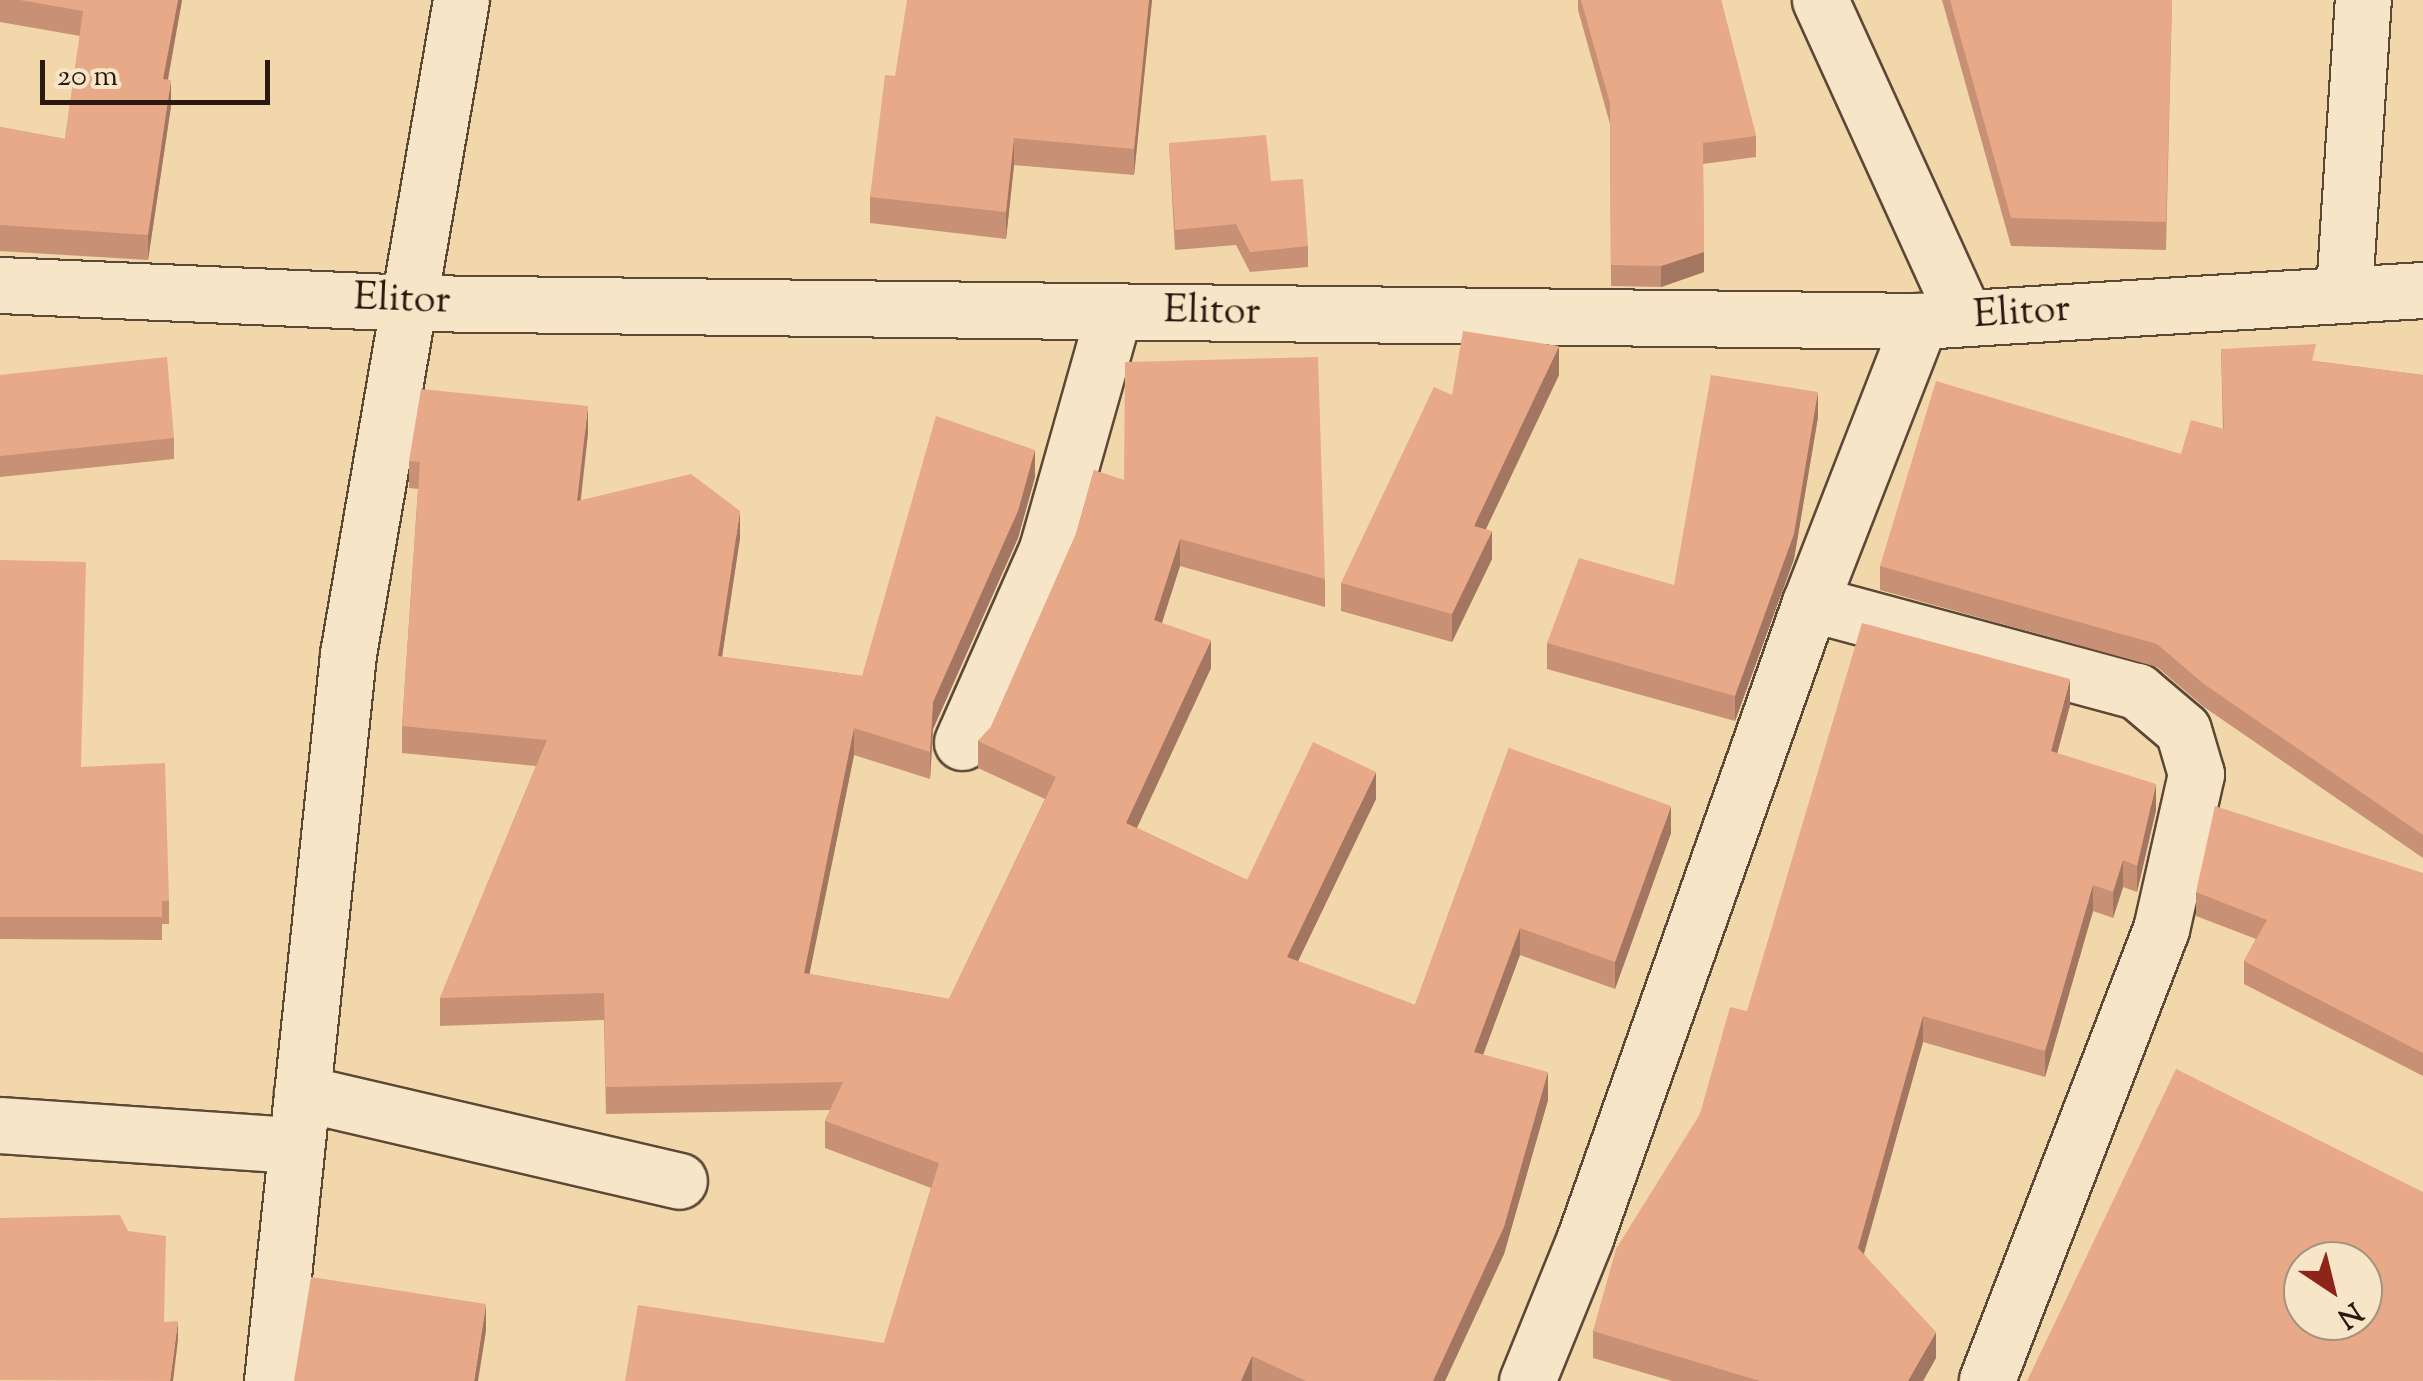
<!DOCTYPE html>
<style>
body{margin:0}
#map{position:relative;width:2423px;height:1381px;overflow:hidden;background:#f1d7a9;font-family:"Sorts Mill Goudy",serif}
div>[style]{position:absolute}
.roads{filter:drop-shadow(2px 0 #5c4837) drop-shadow(-2px 0 #5c4837) drop-shadow(0 2px #5c4837) drop-shadow(0 -2px #5c4837)}
.minor>*{height:55px;margin:-27.5px;padding:0 27.5px;transform-origin:27.5px;border-radius:27.5px;background:#f6e5c7}
.wall>*{inset:0;background:#c89176}
.shaded-wall>*{inset:0;background:#a27660}
.building>*{inset:0;background:#e8a989}
span{translate:-50% -50%;white-space:nowrap;text-align:center;line-height:1.15;-webkit-text-stroke:9px #f6e5c7;paint-order:stroke}
.street-label{font-size:40px;color:#2b1811}
.north{position:absolute;left:2283px;top:1241px;width:100px;height:100px;box-sizing:border-box;background:#f6e5c7;border:2px solid #a5937e;border-radius:50%;rotate:145deg;font-size:28px;font-weight:700;line-height:40px;text-align:center;color:#2b1811}
.north::after{content:'';display:block;margin:auto;width:35px;height:45px;background:#8f2418;clip-path:polygon(50% 0,100% 100%,50% 72%,0 100%)}
.scale{position:absolute;left:40px;top:60px;width:230px;height:45px;box-sizing:border-box;border:5px solid #2b1811;border-top:0;padding-left:12px;font-size:30px;line-height:35px;white-space:nowrap;color:#2b1811;-webkit-text-stroke:8px #f6e5c7;paint-order:stroke}
</style>
<div id="map">
<div class="roads">
<div class="minor">
<i style="left:1820px;top:0;width:349px;rotate:65.5deg"></i>
<i style="left:0;top:285px;width:410px;rotate:2.5deg"></i>
<i style="left:410px;top:303px;width:1510px;rotate:0.68deg"></i>
<i style="left:1920px;top:321px;width:504px;rotate:-3.53deg"></i>
<i style="left:2344px;top:291px;width:292px;rotate:-86.3deg"></i>
<i style="left:1810px;top:603px;width:339px;rotate:15.1deg"></i>
<i style="left:2137px;top:691px;width:60px;rotate:40.3deg"></i>
<i style="left:2183px;top:730px;width:46px;rotate:73.5deg"></i>
<i style="left:2196px;top:774px;width:159px;rotate:102.7deg"></i>
<i style="left:2161px;top:929px;width:484px;rotate:111.1deg"></i>
<i style="left:962px;top:742px;width:211px;rotate:-66.2deg"></i>
<i style="left:1047px;top:549px;width:246px;rotate:-74.2deg"></i>
<i style="left:302px;top:1093px;width:387px;rotate:13.1deg"></i>
<i style="left:0;top:1125px;width:297px;rotate:3.9deg"></i>
<i style="left:272px;top:1381px;width:731px;rotate:-84.03deg"></i>
<i style="left:348px;top:654px;width:664px;rotate:-80.2deg"></i>
<i style="left:1527px;top:1381px;width:154px;rotate:-67.9deg"></i>
<i style="left:1585px;top:1238px;width:674px;rotate:-70.49deg"></i>
<i style="left:1810px;top:603px;width:303px;rotate:-68.7deg"></i>
</div>
</div>
<div class="wall">
<i style="clip-path:polygon(0 0,182px 0,168px 80px,171px 106px,148px 260px,0 251px,0 127px,65px 139px,80px 36px,0 22px)"></i>
<i style="clip-path:polygon(1152px 0,1134px 175px,1014px 165px,1006px 239px,870px 223px,870px 197px,895px 76px)"></i>
<i style="clip-path:polygon(1578px 0,1721px 0,1756px 136px,1756px 157px,1703px 164px,1704px 272px,1661px 287px,1611px 286px,1610px 124px,1578px 10px)"></i>
<i style="clip-path:polygon(1942px 0,2172px 0,2166px 250px,2011px 246px)"></i>
<i style="clip-path:polygon(1169px 143px,1271px 181px,1308px 246px,1308px 267px,1250px 272px,1236px 245px,1175px 250px)"></i>
<i style="clip-path:polygon(2221px 349px,2423px 375px,2423px 858px,2204px 707px,2157px 667px,1880px 590px,1880px 566px,2181px 454px,2223px 429px)"></i>
<i style="clip-path:polygon(0 375px,174px 438px,174px 459px,0 477px)"></i>
<i style="clip-path:polygon(1559px 375px,1486px 529px,1492px 559px,1452px 642px,1341px 611px,1341px 583px,1452px 395px)"></i>
<i style="clip-path:polygon(1818px 417px,1794px 559px,1735px 721px,1547px 669px,1547px 643px,1674px 585px)"></i>
<i style="clip-path:polygon(588px 433px,581px 500px,740px 538px,722px 657px,862px 676px,1035px 477px,1018px 538px,933px 729px,930px 779px,854px 755px,809px 974px,949px 999px,1045px 799px,978px 768px,978px 741px,991px 727px,1076px 534px,1094px 470px,1325px 579px,1325px 607px,1180px 566px,1162px 623px,1211px 668px,1137px 828px,1247px 880px,1376px 799px,1298px 961px,1415px 1005px,1509px 748px,1671px 833px,1615px 989px,1520px 955px,1483px 1055px,1548px 1100px,1504px 1254px,1445px 1381px,625px 1381px,884px 1343px,931px 1188px,825px 1148px,825px 1121px,830px 1110px,606px 1114px,604px 1020px,440px 1026px,440px 998px,536px 766px,402px 753px,402px 726px,418px 489px,409px 488px,409px 461px)"></i>
<i style="clip-path:polygon(0 560px,81px 767px,169px 901px,169px 924px,162px 924px,162px 940px,0 939px)"></i>
<i style="clip-path:polygon(2070px 705px,2057px 753px,2156px 810px,2137px 892px,2123px 887px,2113px 918px,2093px 911px,2045px 1077px,1923px 1042px,1864px 1254px,1936px 1358px,1923px 1381px,1672px 1381px,1593px 1358px,1593px 1331px,1700px 1114px,1747px 1011px)"></i>
<i style="clip-path:polygon(2423px 873px,2423px 1076px,2244px 984px,2244px 961px,2256px 939px,2196px 916px,2196px 892px)"></i>
</div>
<div class="shaded-wall">
<i style="clip-path:polygon(178px 0,182px 0,163px 105px,163px 79px)"></i>
<i style="clip-path:polygon(1149px 0,1152px 0,1134px 175px,1134px 149px)"></i>
<i style="clip-path:polygon(171px 80px,171px 106px,148px 260px,148px 235px)"></i>
<i style="clip-path:polygon(1014px 138px,1014px 165px,1006px 239px,1006px 212px)"></i>
<i style="clip-path:polygon(1704px 252px,1704px 272px,1661px 287px,1661px 266px)"></i>
<i style="clip-path:polygon(1559px 346px,1559px 375px,1474px 554px,1474px 526px)"></i>
<i style="clip-path:polygon(1818px 392px,1818px 417px,1794px 559px,1735px 721px,1735px 696px)"></i>
<i style="clip-path:polygon(588px 406px,588px 433px,577px 528px,577px 501px)"></i>
<i style="clip-path:polygon(1035px 450px,1035px 477px,1018px 538px,933px 729px,930px 779px,930px 752px,933px 702px)"></i>
<i style="clip-path:polygon(740px 511px,740px 538px,718px 683px,718px 656px)"></i>
<i style="clip-path:polygon(1492px 531px,1492px 559px,1452px 642px,1452px 614px)"></i>
<i style="clip-path:polygon(1180px 539px,1180px 566px,1154px 647px,1154px 620px)"></i>
<i style="clip-path:polygon(1211px 640px,1211px 668px,1126px 851px,1126px 823px)"></i>
<i style="clip-path:polygon(2070px 679px,2070px 705px,2051px 777px,2051px 751px)"></i>
<i style="clip-path:polygon(854px 728px,854px 755px,804px 1001px,804px 973px)"></i>
<i style="clip-path:polygon(1376px 772px,1376px 799px,1287px 984px,1287px 957px)"></i>
<i style="clip-path:polygon(2156px 784px,2156px 810px,2137px 892px,2137px 866px)"></i>
<i style="clip-path:polygon(1671px 806px,1671px 833px,1615px 989px,1615px 962px)"></i>
<i style="clip-path:polygon(2123px 860px,2123px 887px,2113px 918px,2113px 892px)"></i>
<i style="clip-path:polygon(2093px 885px,2093px 911px,2045px 1077px,2045px 1051px)"></i>
<i style="clip-path:polygon(1520px 928px,1520px 955px,1474px 1079px,1474px 1052px)"></i>
<i style="clip-path:polygon(1923px 1016px,1923px 1042px,1858px 1274px,1858px 1248px)"></i>
<i style="clip-path:polygon(1548px 1072px,1548px 1100px,1504px 1254px,1445px 1381px,1433px 1381px)"></i>
<i style="clip-path:polygon(486px 1304px,486px 1331px,478px 1381px,474px 1381px)"></i>
<i style="clip-path:polygon(178px 1321px,178px 1340px,173px 1381px,170px 1381px)"></i>
<i style="clip-path:polygon(1936px 1332px,1936px 1358px,1923px 1381px,1908px 1381px)"></i>
<i style="clip-path:polygon(1252px 1356px,1252px 1381px,1241px 1381px)"></i>
</div>
<div class="building">
<i style="clip-path:polygon(20px 0,178px 0,163px 79px,171px 80px,148px 235px,0 225px,0 127px,65px 139px,83px 11px)"></i>
<i style="clip-path:polygon(907px 0,1149px 0,1134px 149px,1014px 138px,1006px 212px,870px 197px,885px 75px,895px 76px)"></i>
<i style="clip-path:polygon(1581px 0,1721px 0,1756px 136px,1703px 143px,1704px 252px,1661px 266px,1611px 265px,1610px 103px)"></i>
<i style="clip-path:polygon(1950px 0,2172px 0,2166px 222px,2011px 218px)"></i>
<i style="clip-path:polygon(1266px 135px,1271px 181px,1303px 179px,1308px 246px,1250px 252px,1236px 224px,1175px 230px,1169px 143px)"></i>
<i style="clip-path:polygon(1463px 331px,1559px 346px,1474px 526px,1492px 531px,1452px 614px,1341px 583px,1434px 387px,1452px 395px)"></i>
<i style="clip-path:polygon(2316px 344px,2312px 361px,2423px 375px,2423px 835px,2204px 684px,2157px 644px,1880px 566px,1936px 381px,2181px 454px,2191px 420px,2224px 429px,2221px 349px)"></i>
<i style="clip-path:polygon(167px 357px,174px 438px,0 456px,0 375px)"></i>
<i style="clip-path:polygon(1318px 357px,1325px 579px,1180px 539px,1154px 620px,1211px 640px,1126px 823px,1247px 880px,1313px 742px,1376px 772px,1287px 957px,1415px 1005px,1509px 748px,1671px 806px,1615px 962px,1520px 928px,1474px 1052px,1548px 1072px,1504px 1227px,1433px 1381px,1306px 1381px,1252px 1356px,1241px 1381px,625px 1381px,638px 1305px,884px 1343px,939px 1163px,825px 1121px,843px 1082px,606px 1087px,604px 993px,440px 998px,547px 740px,402px 726px,420px 462px,409px 461px,421px 389px,588px 406px,577px 501px,691px 474px,740px 511px,718px 656px,862px 676px,936px 416px,1035px 450px,1018px 511px,933px 702px,930px 752px,854px 728px,804px 973px,949px 999px,1056px 777px,978px 741px,991px 727px,1076px 534px,1094px 470px,1124px 480px,1125px 362px)"></i>
<i style="clip-path:polygon(1711px 375px,1818px 392px,1794px 534px,1735px 696px,1547px 643px,1579px 558px,1674px 585px)"></i>
<i style="clip-path:polygon(0 560px,86px 562px,81px 767px,165px 763px,169px 901px,162px 901px,162px 917px,0 917px)"></i>
<i style="clip-path:polygon(1862px 623px,2070px 679px,2051px 751px,2156px 784px,2137px 866px,2123px 860px,2113px 892px,2093px 885px,2045px 1051px,1923px 1016px,1858px 1248px,1936px 1332px,1908px 1381px,1760px 1381px,1593px 1331px,1616px 1249px,1700px 1114px,1730px 1007px,1747px 1011px)"></i>
<i style="clip-path:polygon(2215px 806px,2423px 873px,2423px 1053px,2244px 961px,2267px 920px,2196px 892px)"></i>
<i style="clip-path:polygon(evenodd,2176px 1069px,2423px 1192px,2423px 1381px,2027px 1381px,2176px 1069px,2303px 1261px,2363px 1261px,2363px 1321px,2303px 1321px,2303px 1261px)"></i>
<i style="clip-path:polygon(120px 1215px,128px 1231px,166px 1236px,164px 1322px,178px 1321px,170px 1381px,0 1380px,0 1218px)"></i>
<i style="clip-path:polygon(311px 1277px,486px 1304px,474px 1381px,294px 1381px)"></i>
</div>
<div class="street-label">
<span style="left:402px;top:301px;rotate:2deg">Elitor</span>
<span style="left:1212px;top:313px;rotate:1deg">Elitor</span>
<span style="left:2022px;top:314px;rotate:-4deg">Elitor</span>
</div>
<div class="north">N</div>
<div class="scale">20 m</div>
</div>
